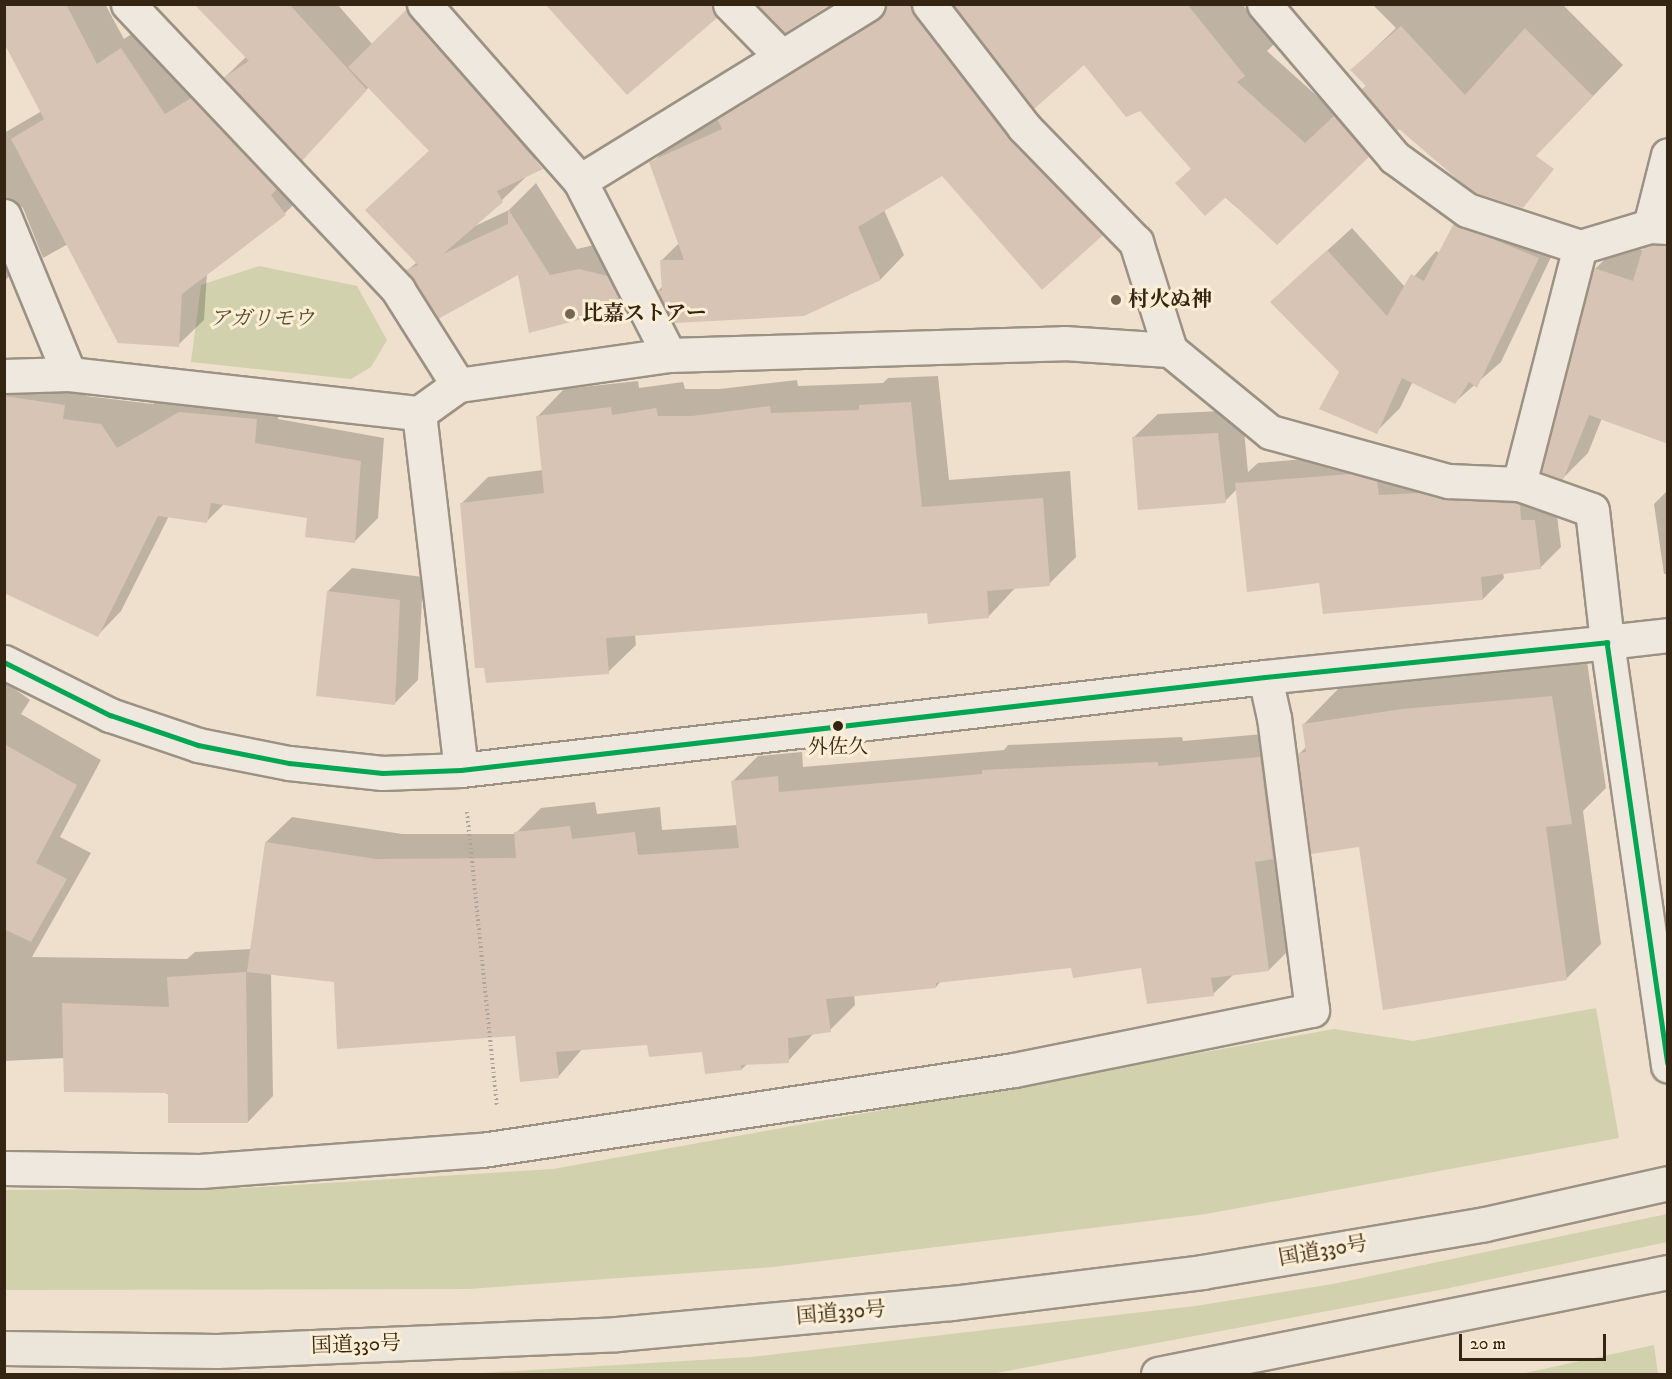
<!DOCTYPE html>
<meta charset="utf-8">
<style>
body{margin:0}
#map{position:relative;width:1672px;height:1379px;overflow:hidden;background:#eee0cc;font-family:"IM FELL DW Pica","Noto Serif JP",serif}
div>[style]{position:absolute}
.green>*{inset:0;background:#d1d1ae}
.shadow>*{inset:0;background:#0003}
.building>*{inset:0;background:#d7c4b5}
.path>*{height:4px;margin-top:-2px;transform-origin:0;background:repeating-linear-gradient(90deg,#aca59c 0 1.5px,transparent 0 4.5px)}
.roads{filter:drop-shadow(2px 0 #9c9284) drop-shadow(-2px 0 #9c9284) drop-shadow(0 2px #9c9284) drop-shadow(0 -2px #9c9284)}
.street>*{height:33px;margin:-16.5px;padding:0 16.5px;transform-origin:16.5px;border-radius:16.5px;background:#efe8df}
.secondary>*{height:33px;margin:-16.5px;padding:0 16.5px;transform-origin:16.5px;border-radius:16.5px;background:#efe8df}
.highway>*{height:33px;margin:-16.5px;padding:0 16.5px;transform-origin:16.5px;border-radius:16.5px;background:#ece5da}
.bus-1>*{height:4.5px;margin:-2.25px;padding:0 2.25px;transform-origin:2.25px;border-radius:2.25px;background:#00a651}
.dots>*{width:16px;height:16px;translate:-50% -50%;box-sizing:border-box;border:3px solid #fcedd5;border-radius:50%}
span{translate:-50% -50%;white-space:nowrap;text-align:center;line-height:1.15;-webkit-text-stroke:6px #fcedd5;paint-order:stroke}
.bus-label{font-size:20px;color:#342512}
.poi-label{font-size:21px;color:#342512;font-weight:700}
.left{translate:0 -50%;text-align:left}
.park-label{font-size:21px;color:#554d33;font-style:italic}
.street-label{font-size:21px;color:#342512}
.frame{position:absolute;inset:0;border:6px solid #342512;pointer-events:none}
.scale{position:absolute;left:1459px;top:1334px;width:147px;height:27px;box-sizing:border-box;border:3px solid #342512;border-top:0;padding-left:8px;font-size:18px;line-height:21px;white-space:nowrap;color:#342512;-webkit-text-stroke:4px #fcedd5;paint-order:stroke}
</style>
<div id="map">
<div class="green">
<i style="clip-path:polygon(259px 266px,357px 286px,387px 340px,371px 367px,351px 379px,191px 362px,201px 285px)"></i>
<i style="clip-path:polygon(1596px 1008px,1619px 1138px,1206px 1214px,773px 1267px,468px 1289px,5px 1290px,5px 1190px,244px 1188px,553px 1169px,1334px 1029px,1413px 1041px)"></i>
<i style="clip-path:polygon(1667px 1214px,1667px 1242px,1445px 1289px,991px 1374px,465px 1374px,751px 1357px,1195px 1306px,1333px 1284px)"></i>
<i style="clip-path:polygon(1654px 1345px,1658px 1374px,1520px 1374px)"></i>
</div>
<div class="shadow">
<i style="clip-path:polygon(4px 4px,105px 4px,124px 39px,148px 23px,191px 90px,217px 73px,223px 79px,247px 56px,196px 4px,337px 4px,372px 44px,413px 4px,540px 155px,526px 168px,529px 174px,475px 226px,509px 210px,536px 183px,577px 249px,607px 242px,635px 250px,650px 279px,623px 306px,519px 273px,408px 270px,417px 262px,395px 183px,430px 150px,369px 87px,300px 161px,296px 168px,311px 188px,285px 213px,207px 273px,204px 320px,178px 345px,68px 244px,43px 258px,23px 208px,16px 203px,35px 253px,4px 281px,4px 133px,42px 111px)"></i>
<i style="clip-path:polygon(888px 4px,948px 4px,1033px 115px,1126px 211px,1042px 288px,943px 175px,884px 210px,904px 255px,881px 279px,803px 315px,675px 321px,659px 290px,663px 286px,661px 261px,679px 243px,655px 160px,679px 136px,719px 119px,742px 95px)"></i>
<i style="clip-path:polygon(953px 4px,1242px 4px,1274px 44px,1267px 51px,1336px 113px,1367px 85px,1352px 70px,1396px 28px,1372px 4px,1562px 4px,1623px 65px,1550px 141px,1396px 128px,1277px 243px,1192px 168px,1140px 109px,1084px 63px,1034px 107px)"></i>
<i style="clip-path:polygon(1479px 200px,1562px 234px,1501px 362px,1455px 402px,1413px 381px,1400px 408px,1376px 432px,1341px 372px,1296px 279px,1352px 228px,1405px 287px,1436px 251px,1440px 253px,1455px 224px)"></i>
<i style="clip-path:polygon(1668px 228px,1668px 443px,1602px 418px,1588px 453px,1563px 478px,1595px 269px,1621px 243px,1645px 251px)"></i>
<i style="clip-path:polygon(938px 376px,949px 480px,1070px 471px,1076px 557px,1049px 584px,1016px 587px,989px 616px,929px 612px,635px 635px,636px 645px,608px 672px,461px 504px,488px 477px,543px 470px,537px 417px,564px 389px,638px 381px,639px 388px,683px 382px,685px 389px,720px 389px,797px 380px,798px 386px,883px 383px,888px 378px)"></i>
<i style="clip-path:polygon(88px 382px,86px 396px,153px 404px,173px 384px,280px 396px,278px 419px,384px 438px,378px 518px,355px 541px,309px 516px,224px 504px,206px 522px,169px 516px,121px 611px,98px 635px,4px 590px,4px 386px)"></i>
<i style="clip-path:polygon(1242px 410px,1248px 472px,1258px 463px,1373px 453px,1555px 500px,1561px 547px,1540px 568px,1503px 572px,1504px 578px,1483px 599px,1320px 581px,1237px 489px,1225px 501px,1134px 437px,1158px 414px)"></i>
<i style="clip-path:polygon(1668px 490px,1668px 574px,1664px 574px,1654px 504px)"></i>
<i style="clip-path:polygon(352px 568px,423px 577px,418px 680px,394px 704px,328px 591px)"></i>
<i style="clip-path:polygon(1587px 662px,1606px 788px,1583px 811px,1601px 944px,1567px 978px,1360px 846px,1299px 754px,1307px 746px,1304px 724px,1338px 689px,1438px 675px)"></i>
<i style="clip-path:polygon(4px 681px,30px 700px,21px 714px,101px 760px,60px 837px,91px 853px,32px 957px,187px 959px,195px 952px,252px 949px,266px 842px,292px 817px,402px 834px,515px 834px,541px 808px,595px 802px,597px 814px,660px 807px,662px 830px,738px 825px,733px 781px,758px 756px,802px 752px,803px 767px,1004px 750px,1008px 745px,1182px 737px,1183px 741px,1285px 732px,1294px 945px,1269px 970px,1234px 974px,1213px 994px,1142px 966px,1073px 966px,941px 981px,936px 987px,854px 994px,855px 1005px,830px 1030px,814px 1033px,788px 1061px,747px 1064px,742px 1069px,703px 1050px,649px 1044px,583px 1048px,558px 1077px,516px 1034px,335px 981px,271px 973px,273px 1096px,248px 1122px,65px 1058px,4px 1061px)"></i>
</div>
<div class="building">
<i style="clip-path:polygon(4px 4px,66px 4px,97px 64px,121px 48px,165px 114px,191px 98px,277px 189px,271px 195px,286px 215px,182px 294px,179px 347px,118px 343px,11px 139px,44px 119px,4px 43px)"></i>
<i style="clip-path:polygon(194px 4px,289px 4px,367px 90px,302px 161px,223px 78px,249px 61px)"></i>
<i style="clip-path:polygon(545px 4px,712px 4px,717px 18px,627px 95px)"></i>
<i style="clip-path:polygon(757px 4px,831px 4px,785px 33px)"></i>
<i style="clip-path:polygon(887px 4px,911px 4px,914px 15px,1009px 138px,1103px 235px,1042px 290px,942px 176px,858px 227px,881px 280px,804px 316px,674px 323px,657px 290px,662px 291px,660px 260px,684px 260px,649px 162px,722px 129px,717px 119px,878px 20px)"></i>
<i style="clip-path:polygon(953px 4px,1187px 4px,1245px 76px,1237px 82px,1305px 143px,1334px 116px,1369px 157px,1277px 245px,1226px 197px,1205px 216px,1175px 183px,1191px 169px,1140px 111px,1126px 117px,1084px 65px,1034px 109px)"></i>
<i style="clip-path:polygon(406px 10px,543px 169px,497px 191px,503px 202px,443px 254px,508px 224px,508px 209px,550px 275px,579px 269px,608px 276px,624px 308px,529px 333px,518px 275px,438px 319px,406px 270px,418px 265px,365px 210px,429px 151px,348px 67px)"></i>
<i style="clip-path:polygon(1401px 26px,1465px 95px,1525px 28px,1593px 96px,1536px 156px,1554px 169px,1523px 208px,1476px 193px,1463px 184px,1399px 129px,1397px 131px,1362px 90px,1366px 86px,1350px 70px)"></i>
<i style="clip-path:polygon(1454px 223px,1539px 258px,1477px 388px,1469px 382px,1455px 404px,1402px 378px,1377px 434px,1319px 409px,1339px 372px,1270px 302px,1327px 250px,1387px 316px,1411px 274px,1424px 281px)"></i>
<i style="clip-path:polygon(1652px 245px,1668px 246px,1668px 444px,1589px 415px,1563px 480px,1541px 472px,1594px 268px,1633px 281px,1643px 248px)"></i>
<i style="clip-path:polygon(4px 396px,65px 405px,63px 419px,101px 424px,117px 448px,179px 412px,257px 419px,255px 443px,361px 461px,355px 543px,305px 537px,307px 518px,211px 503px,207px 523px,158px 516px,98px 637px,4px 593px)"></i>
<i style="clip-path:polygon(911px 402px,922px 507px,1043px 498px,1050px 586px,987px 591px,989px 618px,928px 624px,927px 613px,606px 638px,609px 674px,486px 683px,484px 668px,475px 668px,460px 503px,544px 493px,536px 416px,611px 407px,612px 415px,656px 408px,658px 416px,692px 416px,770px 406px,771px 413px,859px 410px,859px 405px)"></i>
<i style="clip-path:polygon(1218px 433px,1226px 503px,1138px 510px,1132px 437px)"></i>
<i style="clip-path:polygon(1351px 474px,1377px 481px,1379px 495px,1420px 493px,1447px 500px,1520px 504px,1521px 520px,1535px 520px,1541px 569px,1481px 577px,1483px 600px,1323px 614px,1319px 583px,1247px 592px,1235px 483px)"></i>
<i style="clip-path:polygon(327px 591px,400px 600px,395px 705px,316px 696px)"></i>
<i style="clip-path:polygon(1552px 696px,1572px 824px,1546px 827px,1567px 980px,1383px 1010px,1359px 847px,1311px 854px,1298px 753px,1306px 752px,1302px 724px,1402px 709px)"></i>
<i style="clip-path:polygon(4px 744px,77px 785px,36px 863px,67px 879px,31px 942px,4px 929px)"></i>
<i style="clip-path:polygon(1260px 757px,1273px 859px,1255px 862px,1269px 971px,1211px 978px,1214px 996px,1147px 1004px,1141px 968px,1073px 978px,1071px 968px,936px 983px,936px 988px,826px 999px,831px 1032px,788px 1038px,789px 1063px,741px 1065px,742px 1070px,705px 1074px,702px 1052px,649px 1057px,647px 1045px,556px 1052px,559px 1078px,520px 1082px,515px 1036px,337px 1049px,334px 982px,247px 972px,265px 842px,376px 859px,516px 858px,514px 832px,570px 826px,572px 839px,635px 832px,638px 855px,739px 848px,731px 781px,778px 776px,779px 792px,982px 774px,982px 770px,1158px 762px,1158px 766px)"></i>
<i style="clip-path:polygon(246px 972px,248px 1123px,168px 1123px,168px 1093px,64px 1092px,62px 1003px,169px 1007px,167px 977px)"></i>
</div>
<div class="path">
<i style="left:467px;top:812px;width:296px;rotate:84.2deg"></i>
</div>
<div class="roads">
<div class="street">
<i style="left:128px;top:4px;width:393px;rotate:46.6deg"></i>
<i style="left:398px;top:290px;width:112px;rotate:57.7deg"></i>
<i style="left:424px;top:4px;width:236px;rotate:48.6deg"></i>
<i style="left:580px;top:181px;width:195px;rotate:62.9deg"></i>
<i style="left:730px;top:4px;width:73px;rotate:45.6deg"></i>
<i style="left:929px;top:4px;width:155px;rotate:52.3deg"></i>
<i style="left:1024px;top:127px;width:161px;rotate:45.8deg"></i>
<i style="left:1136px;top:242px;width:113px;rotate:72.5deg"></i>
<i style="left:1170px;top:350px;width:129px;rotate:39.4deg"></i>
<i style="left:1270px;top:432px;width:185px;rotate:15.4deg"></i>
<i style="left:1448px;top:481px;width:71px;rotate:2.4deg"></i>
<i style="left:1519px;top:484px;width:77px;rotate:19.6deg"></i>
<i style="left:1592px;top:510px;width:133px;rotate:83.5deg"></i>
<i style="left:1607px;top:642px;width:61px;rotate:-6.5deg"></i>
<i style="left:1264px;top:4px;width:201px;rotate:49.6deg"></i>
<i style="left:1394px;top:157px;width:90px;rotate:36deg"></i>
<i style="left:1467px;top:210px;width:119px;rotate:18.1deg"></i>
<i style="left:1580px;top:247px;width:73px;rotate:-16.7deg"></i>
<i style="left:1650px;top:226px;width:18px;rotate:3deg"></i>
<i style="left:580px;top:181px;width:338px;rotate:-31.6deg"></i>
<i style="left:4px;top:216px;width:171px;rotate:67.6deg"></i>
<i style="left:1650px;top:226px;width:73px;rotate:-75.8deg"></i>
<i style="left:4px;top:376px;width:65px;rotate:-1.8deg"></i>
<i style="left:69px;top:374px;width:352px;rotate:6.4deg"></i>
<i style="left:419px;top:413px;width:48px;rotate:-35.7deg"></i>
<i style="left:458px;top:385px;width:213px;rotate:-8.1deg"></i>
<i style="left:669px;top:355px;width:395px;rotate:-1.7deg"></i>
<i style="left:1064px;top:343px;width:106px;rotate:3.8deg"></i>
<i style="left:419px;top:413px;width:359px;rotate:83.3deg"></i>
<i style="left:1519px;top:484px;width:245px;rotate:-75.6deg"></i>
<i style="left:4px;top:1168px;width:196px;rotate:0.9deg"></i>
<i style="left:200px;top:1171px;width:283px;rotate:-4.3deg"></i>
<i style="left:482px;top:1150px;width:538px;rotate:-8.55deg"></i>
<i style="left:1014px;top:1070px;width:304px;rotate:-11.4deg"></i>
<i style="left:1312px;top:1010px;width:294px;rotate:-97.4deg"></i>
<i style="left:1274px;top:718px;width:42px;rotate:-102.4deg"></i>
</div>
<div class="secondary">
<i style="left:4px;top:662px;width:119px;rotate:26.6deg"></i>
<i style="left:110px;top:715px;width:93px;rotate:18.8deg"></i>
<i style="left:198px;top:745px;width:93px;rotate:11.2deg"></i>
<i style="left:289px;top:763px;width:94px;rotate:6.1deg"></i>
<i style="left:382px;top:773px;width:79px;rotate:-2.2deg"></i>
<i style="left:461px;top:770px;width:809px;rotate:-6.6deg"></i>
<i style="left:1265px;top:677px;width:344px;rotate:-5.8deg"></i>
<i style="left:1607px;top:642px;width:428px;rotate:81.8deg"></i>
</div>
<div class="highway">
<i style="left:4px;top:1348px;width:213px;rotate:0.8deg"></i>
<i style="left:217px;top:1351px;width:400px;rotate:-2.4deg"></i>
<i style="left:617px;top:1334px;width:335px;rotate:-5.3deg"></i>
<i style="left:951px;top:1303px;width:253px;rotate:-7deg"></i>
<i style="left:1202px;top:1272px;width:287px;rotate:-9.6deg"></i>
<i style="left:1485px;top:1224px;width:188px;rotate:-12.6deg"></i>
<i style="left:1158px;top:1374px;width:520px;rotate:-11.31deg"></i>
</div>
</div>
<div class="bus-1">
<i style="left:4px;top:662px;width:119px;rotate:26.6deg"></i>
<i style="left:110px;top:715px;width:93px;rotate:18.8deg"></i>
<i style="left:198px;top:745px;width:93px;rotate:11.2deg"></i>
<i style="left:289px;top:763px;width:94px;rotate:6.1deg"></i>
<i style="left:382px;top:773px;width:79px;rotate:-2.2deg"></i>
<i style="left:461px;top:770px;width:809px;rotate:-6.6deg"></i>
<i style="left:1265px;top:677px;width:344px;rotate:-5.8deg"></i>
<i style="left:1607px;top:642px;width:425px;rotate:81.8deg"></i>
</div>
<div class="dots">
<i style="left:1116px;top:300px;background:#756653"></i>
<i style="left:570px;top:314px;background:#756653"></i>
<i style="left:838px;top:726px;background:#342512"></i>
</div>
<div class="bus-label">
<span style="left:838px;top:747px">外佐久</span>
</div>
<div class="poi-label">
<span class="left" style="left:1128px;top:300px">村火ぬ神</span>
<span class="left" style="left:582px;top:314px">比嘉ストアー</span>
</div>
<div class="park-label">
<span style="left:262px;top:319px">アガリモウ</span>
</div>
<div class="street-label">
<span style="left:1323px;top:1251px;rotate:-10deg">国道330号</span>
<span style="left:841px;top:1313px;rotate:-5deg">国道330号</span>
<span style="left:356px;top:1345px;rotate:-2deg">国道330号</span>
</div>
<div class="frame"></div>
<div class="scale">20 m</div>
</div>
